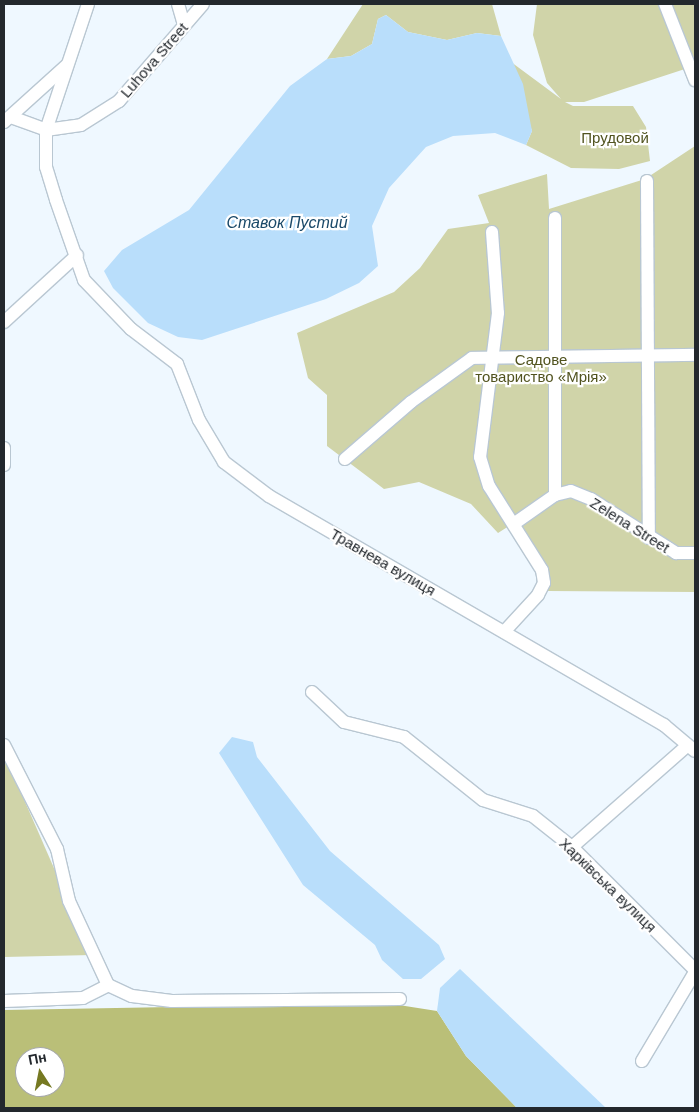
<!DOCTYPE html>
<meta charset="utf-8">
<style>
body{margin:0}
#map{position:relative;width:699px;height:1112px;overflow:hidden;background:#eff8ff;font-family:Helvetica,sans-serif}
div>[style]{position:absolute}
.green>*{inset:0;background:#d0d4a9}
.forest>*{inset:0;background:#babf78}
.water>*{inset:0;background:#b9defb}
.roads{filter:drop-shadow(1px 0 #b9c7d2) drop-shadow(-1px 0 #b9c7d2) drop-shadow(0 1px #b9c7d2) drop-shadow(0 -1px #b9c7d2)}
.minor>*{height:12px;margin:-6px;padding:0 6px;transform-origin:6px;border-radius:6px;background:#fff}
span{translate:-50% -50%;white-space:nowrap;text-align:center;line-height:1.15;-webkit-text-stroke:4.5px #fff;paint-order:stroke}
.street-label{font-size:15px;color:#23282d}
.park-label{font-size:15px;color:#51531f}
.water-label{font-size:16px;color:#1a4969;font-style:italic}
.frame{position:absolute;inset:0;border:5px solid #23282d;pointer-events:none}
.north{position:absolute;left:15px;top:1047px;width:50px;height:50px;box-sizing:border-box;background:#fff;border:1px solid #a7a9ab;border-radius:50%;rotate:349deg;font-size:14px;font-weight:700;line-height:20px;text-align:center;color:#23282d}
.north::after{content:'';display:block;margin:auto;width:18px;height:22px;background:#767922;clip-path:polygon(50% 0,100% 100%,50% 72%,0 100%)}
</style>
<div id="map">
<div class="green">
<i style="clip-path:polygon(363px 4px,492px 4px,501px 36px,477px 33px,447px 40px,408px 32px,386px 15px,378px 19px,372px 44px,351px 56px,327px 59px)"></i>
<i style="clip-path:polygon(537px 4px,695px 4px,695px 84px,688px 68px,584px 102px,565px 102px,573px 106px,633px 106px,646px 127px,650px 161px,619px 169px,571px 168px,526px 145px,532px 131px,507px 59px,561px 99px,547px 83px,533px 35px)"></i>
<i style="clip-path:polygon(695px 146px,695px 592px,548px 591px,547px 572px,509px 526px,498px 533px,471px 504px,419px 482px,384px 489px,327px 446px,327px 395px,308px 378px,297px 333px,394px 292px,420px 268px,448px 229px,489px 223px,478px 195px,547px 174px,549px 209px,645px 179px)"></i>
<i style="clip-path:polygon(4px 756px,5px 756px,92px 955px,4px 957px)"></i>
</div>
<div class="forest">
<i style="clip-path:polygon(evenodd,386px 1003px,437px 1011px,466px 1056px,517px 1108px,4px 1108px,4px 1010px,386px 1003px,25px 1057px,55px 1057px,55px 1087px,25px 1087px,25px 1057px)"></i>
</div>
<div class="water">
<i style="clip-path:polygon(386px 15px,408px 32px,447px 40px,477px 33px,501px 36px,523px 84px,532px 131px,526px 145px,495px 133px,453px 136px,426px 147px,389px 188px,372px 226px,378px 266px,359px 283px,326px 299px,202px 340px,178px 337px,148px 323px,113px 288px,104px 271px,122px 250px,189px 210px,290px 86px,327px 59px,351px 56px,372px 44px,378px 19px)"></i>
<i style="clip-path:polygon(232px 737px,253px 742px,257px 757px,330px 851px,439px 945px,445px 959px,421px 979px,403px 979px,382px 960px,375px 945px,303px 885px,219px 753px)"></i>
<i style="clip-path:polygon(460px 969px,606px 1108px,517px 1108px,466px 1056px,437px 1011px,440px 988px)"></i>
</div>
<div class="roads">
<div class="minor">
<i style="left:88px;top:4px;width:133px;rotate:108.4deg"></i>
<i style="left:46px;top:130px;width:37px;rotate:90deg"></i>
<i style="left:46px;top:167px;width:34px;rotate:73deg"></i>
<i style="left:56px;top:200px;width:85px;rotate:70.7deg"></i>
<i style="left:84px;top:280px;width:68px;rotate:46.2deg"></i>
<i style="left:131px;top:329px;width:58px;rotate:37.3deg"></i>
<i style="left:177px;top:364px;width:60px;rotate:68.6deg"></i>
<i style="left:199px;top:420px;width:49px;rotate:59.2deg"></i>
<i style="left:224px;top:462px;width:56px;rotate:37.1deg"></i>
<i style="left:269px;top:496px;width:457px;rotate:30.1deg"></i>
<i style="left:664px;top:725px;width:40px;rotate:40deg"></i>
<i style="left:178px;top:4px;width:22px;rotate:74deg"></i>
<i style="left:665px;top:4px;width:82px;rotate:68.5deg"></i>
<i style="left:11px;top:117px;width:37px;rotate:20deg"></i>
<i style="left:46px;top:130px;width:35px;rotate:-8deg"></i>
<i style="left:81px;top:125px;width:45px;rotate:-32.3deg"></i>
<i style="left:119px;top:101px;width:128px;rotate:-49.1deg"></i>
<i style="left:4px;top:122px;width:85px;rotate:-42.1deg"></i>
<i style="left:647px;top:181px;width:357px;rotate:89.7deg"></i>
<i style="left:555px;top:218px;width:277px;rotate:90deg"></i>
<i style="left:492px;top:232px;width:81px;rotate:85.8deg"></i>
<i style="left:498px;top:313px;width:145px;rotate:97.1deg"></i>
<i style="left:480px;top:457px;width:30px;rotate:73deg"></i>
<i style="left:489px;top:486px;width:99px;rotate:57.8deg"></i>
<i style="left:542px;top:570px;width:13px;rotate:81deg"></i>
<i style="left:544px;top:583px;width:13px;rotate:117deg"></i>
<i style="left:538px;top:595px;width:50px;rotate:132.6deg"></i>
<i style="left:4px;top:322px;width:99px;rotate:-42.5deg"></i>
<i style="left:4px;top:448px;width:17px;rotate:90deg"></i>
<i style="left:345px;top:459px;width:87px;rotate:-40.8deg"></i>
<i style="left:411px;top:402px;width:75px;rotate:-35.8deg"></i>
<i style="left:472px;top:358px;width:223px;rotate:-0.8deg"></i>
<i style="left:515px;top:523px;width:49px;rotate:-35deg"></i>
<i style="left:555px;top:495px;width:16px;rotate:-14deg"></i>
<i style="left:571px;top:491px;width:22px;rotate:22deg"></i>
<i style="left:591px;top:499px;width:101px;rotate:32.4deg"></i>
<i style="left:676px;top:553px;width:19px"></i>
<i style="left:312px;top:692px;width:44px;rotate:43.2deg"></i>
<i style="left:344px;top:722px;width:62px;rotate:14deg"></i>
<i style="left:404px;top:737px;width:101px;rotate:38.6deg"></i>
<i style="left:483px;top:800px;width:52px;rotate:17.7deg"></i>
<i style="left:533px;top:816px;width:50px;rotate:38.5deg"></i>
<i style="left:572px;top:847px;width:174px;rotate:45deg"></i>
<i style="left:4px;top:745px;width:117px;rotate:63deg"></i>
<i style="left:57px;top:849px;width:53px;rotate:77deg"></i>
<i style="left:69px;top:901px;width:93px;rotate:65.1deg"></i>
<i style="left:108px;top:985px;width:26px;rotate:25deg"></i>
<i style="left:132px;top:996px;width:40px;rotate:7.1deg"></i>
<i style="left:172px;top:1001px;width:228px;rotate:-0.5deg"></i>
<i style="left:572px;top:847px;width:154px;rotate:-41.3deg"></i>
<i style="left:4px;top:1001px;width:79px;rotate:-2.2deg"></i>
<i style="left:83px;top:998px;width:28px;rotate:-27deg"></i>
<i style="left:642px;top:1061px;width:104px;rotate:-59.2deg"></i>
</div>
</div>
<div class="street-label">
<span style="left:154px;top:60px;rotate:-49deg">Luhova Street</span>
<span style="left:630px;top:525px;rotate:32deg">Zelena Street</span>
<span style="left:383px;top:562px;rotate:30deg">Травнева вулиця</span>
<span style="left:608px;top:885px;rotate:44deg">Харківська вулиця</span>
</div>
<div class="park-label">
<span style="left:615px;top:138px">Прудовой</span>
<span style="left:541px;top:368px">Садове<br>товариство «Мрія»</span>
</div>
<div class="water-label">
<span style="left:287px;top:223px">Ставок Пустий</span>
</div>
<div class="frame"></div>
<div class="north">Пн</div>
</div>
